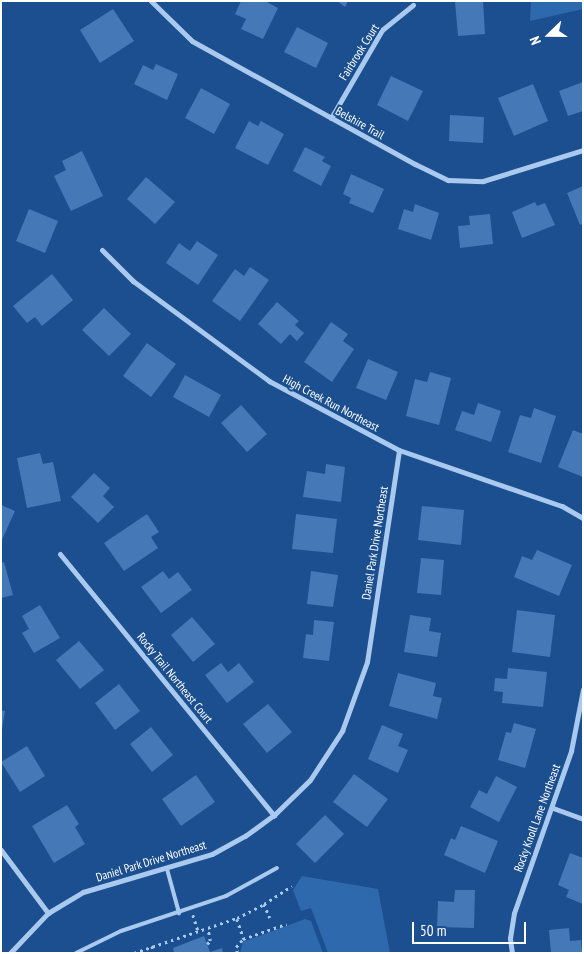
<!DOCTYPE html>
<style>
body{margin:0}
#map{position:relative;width:584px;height:954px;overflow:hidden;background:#1b4f8f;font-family:"PT Sans Narrow",sans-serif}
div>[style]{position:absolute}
.green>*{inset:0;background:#2e69ad}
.building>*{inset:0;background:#4478b7}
.path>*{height:2.5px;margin-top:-1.25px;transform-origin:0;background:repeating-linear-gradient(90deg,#a9c9ee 0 2.5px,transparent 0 6.5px)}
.lane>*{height:4px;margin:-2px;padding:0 2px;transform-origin:2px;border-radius:2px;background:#a9c9ee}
.street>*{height:5px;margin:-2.5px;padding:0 2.5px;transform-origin:2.5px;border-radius:2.5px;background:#a9c9ee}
span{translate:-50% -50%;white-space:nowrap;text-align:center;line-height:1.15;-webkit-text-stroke:4px #1b4f8f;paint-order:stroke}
.street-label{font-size:12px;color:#fff}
.frame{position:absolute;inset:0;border:2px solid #fff;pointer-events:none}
.north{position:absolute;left:524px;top:10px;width:50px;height:50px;-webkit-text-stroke:4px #1b4f8f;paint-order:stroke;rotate:248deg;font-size:14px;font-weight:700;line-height:20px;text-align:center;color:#fff}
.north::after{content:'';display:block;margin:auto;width:18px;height:22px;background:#fff;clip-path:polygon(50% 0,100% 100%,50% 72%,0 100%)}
.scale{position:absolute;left:412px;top:922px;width:114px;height:22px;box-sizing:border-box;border:2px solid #fff;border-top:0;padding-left:6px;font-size:15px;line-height:18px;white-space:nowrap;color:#fff;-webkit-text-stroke:4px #1b4f8f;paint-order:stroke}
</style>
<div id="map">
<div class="green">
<i style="clip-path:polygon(531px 1px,583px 1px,583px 9px,530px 21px)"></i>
<i style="clip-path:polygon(302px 876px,378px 889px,390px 953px,328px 953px,311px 908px,301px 911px,293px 890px)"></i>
<i style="clip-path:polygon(305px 919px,311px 921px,323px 953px,240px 953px,243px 942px)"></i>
</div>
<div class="building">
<i style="clip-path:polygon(241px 1px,265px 1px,278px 8px,263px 39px,241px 29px,246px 19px,235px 14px)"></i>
<i style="clip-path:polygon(337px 1px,348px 1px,345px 7px)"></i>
<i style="clip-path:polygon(483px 1px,485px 34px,458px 36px,455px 2px)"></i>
<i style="clip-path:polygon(113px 9px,134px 41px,100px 63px,80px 30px)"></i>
<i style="clip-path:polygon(297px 27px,328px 43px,316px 68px,284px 52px)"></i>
<i style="clip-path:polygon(156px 64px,178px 74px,167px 100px,134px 84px,143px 65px,153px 70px)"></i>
<i style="clip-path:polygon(391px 76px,423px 91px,408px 121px,377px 105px)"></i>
<i style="clip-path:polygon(583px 82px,583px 111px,568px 116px,559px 91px)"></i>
<i style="clip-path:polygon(533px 84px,548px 121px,514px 136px,498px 98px)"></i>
<i style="clip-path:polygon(201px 88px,230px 104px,214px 134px,185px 118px)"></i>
<i style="clip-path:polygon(450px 115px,484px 117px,483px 143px,449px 141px)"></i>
<i style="clip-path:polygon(249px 121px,258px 126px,261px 121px,284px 134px,268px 165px,235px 148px)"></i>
<i style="clip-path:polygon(305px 147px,325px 157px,322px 161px,331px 166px,321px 186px,293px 171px)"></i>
<i style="clip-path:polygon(82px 151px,103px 196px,71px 211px,54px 176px,66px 170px,62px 161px)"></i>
<i style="clip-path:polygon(351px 174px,384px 189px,373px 213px,349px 203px,351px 198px,343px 194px)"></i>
<i style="clip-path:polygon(146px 177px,175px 202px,155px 224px,127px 199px)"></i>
<i style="clip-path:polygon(583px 186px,583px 224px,580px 225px,567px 193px)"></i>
<i style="clip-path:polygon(535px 202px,537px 206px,545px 203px,555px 225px,522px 238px,512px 212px)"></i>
<i style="clip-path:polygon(415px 204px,439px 213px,431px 240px,398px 229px,404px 209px,413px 212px)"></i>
<i style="clip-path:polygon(29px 209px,58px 221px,45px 253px,16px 241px)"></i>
<i style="clip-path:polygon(490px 214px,493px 244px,460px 248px,458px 226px,470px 225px,469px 216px)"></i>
<i style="clip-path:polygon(197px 241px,218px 255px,198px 285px,166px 263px,179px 243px,190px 251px)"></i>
<i style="clip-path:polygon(250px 267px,269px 280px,240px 321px,212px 301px,235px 269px,244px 276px)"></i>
<i style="clip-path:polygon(52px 274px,73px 300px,42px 326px,35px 317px,27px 323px,13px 306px)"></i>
<i style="clip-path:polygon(277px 302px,299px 321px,295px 325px,304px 333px,297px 341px,290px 334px,281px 344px,258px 324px)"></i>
<i style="clip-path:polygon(104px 308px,131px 334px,109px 356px,82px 330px)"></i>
<i style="clip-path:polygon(331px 322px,348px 334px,343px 341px,354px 349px,332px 382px,304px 362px)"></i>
<i style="clip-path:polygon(147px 343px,176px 364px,151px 397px,123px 376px)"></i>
<i style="clip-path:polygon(368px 359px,398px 372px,386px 400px,356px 388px)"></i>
<i style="clip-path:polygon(430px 372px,451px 378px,439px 425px,406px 416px,415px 379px,427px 382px)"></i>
<i style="clip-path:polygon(185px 375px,221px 395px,209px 417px,173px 397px)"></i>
<i style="clip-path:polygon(478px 403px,501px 411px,491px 442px,455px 430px,462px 411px,474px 415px)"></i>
<i style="clip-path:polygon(241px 405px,267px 434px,247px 452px,221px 423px)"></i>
<i style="clip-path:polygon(534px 408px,556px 416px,541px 463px,508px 452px,520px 415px,531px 418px)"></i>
<i style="clip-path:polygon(573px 430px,583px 434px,583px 477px,558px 467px)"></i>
<i style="clip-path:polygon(40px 453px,43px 464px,53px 462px,61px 501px,27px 508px,17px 458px)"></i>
<i style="clip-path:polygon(326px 464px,345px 467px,341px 502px,303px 497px,307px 471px,325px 474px)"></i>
<i style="clip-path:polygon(94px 473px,110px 488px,103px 496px,114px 507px,98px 523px,71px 497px)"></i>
<i style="clip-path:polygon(1px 505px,15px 511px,1px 542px)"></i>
<i style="clip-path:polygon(422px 506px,464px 510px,461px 545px,418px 540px)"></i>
<i style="clip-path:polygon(147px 514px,159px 532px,151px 537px,158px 548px,124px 571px,104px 543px)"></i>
<i style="clip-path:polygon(296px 514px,337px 519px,333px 553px,292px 549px)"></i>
<i style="clip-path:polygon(537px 550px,572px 565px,559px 596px,514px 577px,522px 556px,532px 560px)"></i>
<i style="clip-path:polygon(421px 558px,444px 560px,441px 595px,417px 593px)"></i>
<i style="clip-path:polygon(4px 562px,13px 595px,1px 598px,1px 563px)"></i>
<i style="clip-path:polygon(163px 571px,169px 579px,178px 572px,192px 590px,161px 613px,141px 587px)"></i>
<i style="clip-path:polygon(311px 571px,338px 575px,333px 607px,307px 604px)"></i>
<i style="clip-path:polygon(40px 605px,60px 638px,34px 653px,22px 633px,29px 629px,22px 616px)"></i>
<i style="clip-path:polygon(517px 610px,555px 615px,550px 657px,512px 652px)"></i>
<i style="clip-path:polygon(410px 615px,431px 618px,429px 631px,441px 633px,437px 657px,404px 652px)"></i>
<i style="clip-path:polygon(192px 617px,215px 644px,193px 662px,171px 635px)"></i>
<i style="clip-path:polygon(314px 620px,334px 622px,329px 661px,303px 658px,306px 634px,313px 635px)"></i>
<i style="clip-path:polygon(79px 641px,104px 670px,80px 689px,56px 660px)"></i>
<i style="clip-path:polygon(221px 663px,228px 672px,239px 663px,254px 682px,227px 703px,205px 675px)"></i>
<i style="clip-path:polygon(508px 668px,547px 672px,543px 707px,502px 703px,503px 692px,494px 691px,495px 678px,507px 679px)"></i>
<i style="clip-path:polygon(398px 673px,436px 683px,433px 696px,442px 698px,437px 719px,389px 706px)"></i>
<i style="clip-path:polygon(119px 684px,140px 711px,115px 730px,95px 703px)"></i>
<i style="clip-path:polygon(268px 704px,292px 732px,267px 753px,243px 724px)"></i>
<i style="clip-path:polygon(1px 710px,5px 711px,2px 729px,1px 729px)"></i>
<i style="clip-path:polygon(514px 723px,536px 729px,525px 768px,498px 760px,506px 732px,511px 733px)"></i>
<i style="clip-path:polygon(382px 725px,403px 734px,398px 746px,408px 750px,398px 773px,368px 759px)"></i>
<i style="clip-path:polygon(151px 727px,173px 755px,152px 772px,130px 744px)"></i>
<i style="clip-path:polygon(27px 746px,45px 776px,20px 792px,1px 762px)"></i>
<i style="clip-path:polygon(354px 774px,388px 799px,367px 827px,333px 802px)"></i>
<i style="clip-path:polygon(196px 775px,215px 802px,181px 826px,162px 799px)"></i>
<i style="clip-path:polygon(496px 776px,517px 787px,499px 822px,470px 807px,479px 790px,487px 794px)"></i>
<i style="clip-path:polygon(67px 805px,79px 824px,75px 827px,85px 844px,54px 863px,32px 826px)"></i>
<i style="clip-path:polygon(325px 815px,344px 834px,315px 863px,296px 844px)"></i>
<i style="clip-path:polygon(461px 826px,498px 841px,485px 873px,444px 855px,451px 838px,455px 840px)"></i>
<i style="clip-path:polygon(570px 853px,583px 858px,583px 904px,566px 897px,569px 890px,558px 885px)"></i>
<i style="clip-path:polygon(455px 890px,475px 890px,474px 928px,437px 927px,438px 901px,454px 902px)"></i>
<i style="clip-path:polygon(569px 928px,570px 941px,581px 940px,582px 953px,551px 953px,549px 930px)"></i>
<i style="clip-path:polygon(204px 936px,210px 952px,222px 948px,223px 953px,174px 953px,173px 948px)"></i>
</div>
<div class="path">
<i style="left:264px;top:904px;width:15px;rotate:67deg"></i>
<i style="left:193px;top:915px;width:19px;rotate:72deg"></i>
<i style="left:237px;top:919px;width:21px;rotate:71deg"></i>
<i style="left:207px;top:944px;width:4px;rotate:-45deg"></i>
<i style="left:210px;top:941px;width:11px;rotate:-100deg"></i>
<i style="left:152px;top:946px;width:7px;rotate:74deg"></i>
<i style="left:134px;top:953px;width:109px;rotate:-18.8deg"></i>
<i style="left:237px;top:918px;width:30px;rotate:-27deg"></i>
<i style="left:264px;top:904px;width:33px;rotate:-33deg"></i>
<i style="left:237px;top:953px;width:6px;rotate:-99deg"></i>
<i style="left:236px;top:947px;width:11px;rotate:-49deg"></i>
<i style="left:243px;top:939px;width:46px;rotate:-19.2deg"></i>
</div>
<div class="lane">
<i style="left:167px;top:869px;width:46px;rotate:74.7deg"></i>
<i style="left:76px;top:953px;width:50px;rotate:-26.1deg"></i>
<i style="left:121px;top:931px;width:111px;rotate:-18.4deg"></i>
<i style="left:226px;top:896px;width:58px;rotate:-28.8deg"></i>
</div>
<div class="street">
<i style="left:151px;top:1px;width:57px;rotate:44.3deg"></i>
<i style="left:192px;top:41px;width:255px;rotate:28.9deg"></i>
<i style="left:415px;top:164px;width:37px;rotate:26deg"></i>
<i style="left:448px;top:180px;width:35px;rotate:2deg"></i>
<i style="left:483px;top:181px;width:105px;rotate:-17.2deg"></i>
<i style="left:331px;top:118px;width:102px;rotate:-59.9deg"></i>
<i style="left:382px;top:30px;width:40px;rotate:-39deg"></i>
<i style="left:102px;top:250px;width:44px;rotate:45deg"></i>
<i style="left:133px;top:281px;width:169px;rotate:36.3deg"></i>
<i style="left:269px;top:381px;width:147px;rotate:28deg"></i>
<i style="left:399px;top:450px;width:172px;rotate:19deg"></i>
<i style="left:562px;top:506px;width:24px;rotate:30deg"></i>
<i style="left:60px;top:554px;width:338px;rotate:50.7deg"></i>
<i style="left:553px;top:808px;width:32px;rotate:20deg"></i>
<i style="left:1px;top:850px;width:79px;rotate:53.3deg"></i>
<i style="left:10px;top:953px;width:55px;rotate:-46.5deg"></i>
<i style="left:48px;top:913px;width:41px;rotate:-31deg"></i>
<i style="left:83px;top:892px;width:134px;rotate:-16.4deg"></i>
<i style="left:212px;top:854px;width:38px;rotate:-29deg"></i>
<i style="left:245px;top:836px;width:36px;rotate:-36deg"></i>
<i style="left:274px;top:815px;width:50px;rotate:-44.2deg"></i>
<i style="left:310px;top:780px;width:59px;rotate:-56.9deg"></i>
<i style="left:342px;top:731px;width:73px;rotate:-70.1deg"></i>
<i style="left:367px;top:662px;width:214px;rotate:-81.4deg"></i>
<i style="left:512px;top:953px;width:15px;rotate:-98deg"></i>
<i style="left:510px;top:938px;width:25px;rotate:-81deg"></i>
<i style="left:514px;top:913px;width:172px;rotate:-70.6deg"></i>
<i style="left:571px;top:751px;width:63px;rotate:-79deg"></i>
</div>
<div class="street-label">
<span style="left:359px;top:52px;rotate:-58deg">Fairbrook Court</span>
<span style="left:360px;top:123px;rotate:29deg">Belshire Trail</span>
<span style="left:331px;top:403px;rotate:28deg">High Creek Run Northeast</span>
<span style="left:375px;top:543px;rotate:-81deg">Daniel Park Drive Northeast</span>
<span style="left:175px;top:678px;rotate:51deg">Rocky Trail Northeast Court</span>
<span style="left:537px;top:818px;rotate:-70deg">Rocky Knoll Lane Northeast</span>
<span style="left:151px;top:861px;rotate:-17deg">Daniel Park Drive Northeast</span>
</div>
<div class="frame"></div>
<div class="north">N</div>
<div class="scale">50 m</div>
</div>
